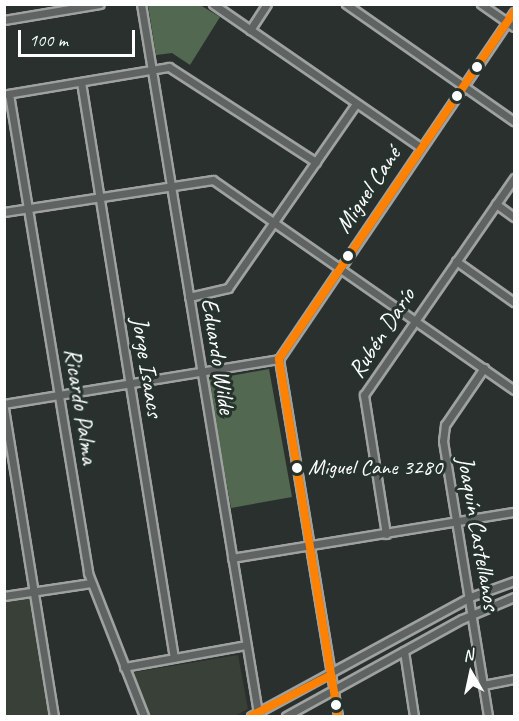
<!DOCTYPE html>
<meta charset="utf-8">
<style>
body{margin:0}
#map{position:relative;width:519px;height:721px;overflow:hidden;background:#29302d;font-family:Caveat,sans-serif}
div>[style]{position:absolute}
.built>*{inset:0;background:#384037}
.green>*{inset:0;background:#536850}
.roads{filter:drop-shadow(2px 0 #9fa2a0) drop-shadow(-2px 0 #9fa2a0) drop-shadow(0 2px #9fa2a0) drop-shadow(0 -2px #9fa2a0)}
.minor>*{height:7px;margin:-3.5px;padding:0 3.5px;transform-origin:3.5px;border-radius:3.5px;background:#5f6362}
.bus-1>*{height:8px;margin:-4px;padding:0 4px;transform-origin:4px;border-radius:4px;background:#ff8100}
.dots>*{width:16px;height:16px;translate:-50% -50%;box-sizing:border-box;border:3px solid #26332d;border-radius:50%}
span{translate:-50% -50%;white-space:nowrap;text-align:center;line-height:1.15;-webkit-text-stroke:6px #26332d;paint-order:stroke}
.bus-label{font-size:22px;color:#fff}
.left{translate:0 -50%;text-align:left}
.street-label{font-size:24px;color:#fff}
.frame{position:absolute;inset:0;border:6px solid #fff;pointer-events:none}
.north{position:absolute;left:441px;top:643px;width:60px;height:60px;-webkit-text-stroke:4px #26332d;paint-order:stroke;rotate:351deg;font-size:16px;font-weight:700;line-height:24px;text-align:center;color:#fff}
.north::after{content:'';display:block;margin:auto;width:21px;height:27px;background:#fff;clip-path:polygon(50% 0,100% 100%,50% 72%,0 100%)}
.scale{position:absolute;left:18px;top:30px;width:117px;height:27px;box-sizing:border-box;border:3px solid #fff;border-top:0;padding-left:8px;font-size:18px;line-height:21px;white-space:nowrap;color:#fff;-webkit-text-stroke:4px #26332d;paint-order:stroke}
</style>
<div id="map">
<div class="built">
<i style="clip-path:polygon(30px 588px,51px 716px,5px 716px,5px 592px)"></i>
<i style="clip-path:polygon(238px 655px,248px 709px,235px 716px,137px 716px,124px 674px)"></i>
</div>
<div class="green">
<i style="clip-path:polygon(148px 5px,200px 5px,220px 17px,190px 65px,172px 53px,156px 55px)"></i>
<i style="clip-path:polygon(269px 369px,292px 497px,231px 508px,208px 380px)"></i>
</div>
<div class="roads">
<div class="minor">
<i style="left:141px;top:4px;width:719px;rotate:80.63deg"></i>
<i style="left:213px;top:4px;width:252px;rotate:34.6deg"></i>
<i style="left:346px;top:4px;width:205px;rotate:34.9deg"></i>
<i style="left:481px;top:4px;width:40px;rotate:34.9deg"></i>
<i style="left:4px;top:20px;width:97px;rotate:-9.5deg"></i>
<i style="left:250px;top:30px;width:31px;rotate:-57deg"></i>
<i style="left:81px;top:82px;width:583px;rotate:80.83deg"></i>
<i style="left:7px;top:94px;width:164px;rotate:-9.5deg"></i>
<i style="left:169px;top:67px;width:175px;rotate:32.9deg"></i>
<i style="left:9px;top:94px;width:485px;rotate:80.6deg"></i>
<i style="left:88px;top:573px;width:154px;rotate:68.6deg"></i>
<i style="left:496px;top:204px;width:22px;rotate:36deg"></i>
<i style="left:4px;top:212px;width:211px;rotate:-8.7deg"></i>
<i style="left:213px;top:180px;width:367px;rotate:34.9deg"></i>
<i style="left:456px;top:261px;width:71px;rotate:35.3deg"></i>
<i style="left:189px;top:297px;width:40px;rotate:-13deg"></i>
<i style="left:228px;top:288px;width:224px;rotate:-55.2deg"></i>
<i style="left:484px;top:368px;width:69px;rotate:124.4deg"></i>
<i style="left:445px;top:425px;width:16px;rotate:97deg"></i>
<i style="left:443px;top:441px;width:279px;rotate:80.7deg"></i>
<i style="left:4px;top:404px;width:279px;rotate:-9.3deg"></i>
<i style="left:4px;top:408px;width:312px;rotate:80.8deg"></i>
<i style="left:386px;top:534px;width:141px;rotate:-99deg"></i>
<i style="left:364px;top:395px;width:264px;rotate:-55.3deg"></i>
<i style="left:232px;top:558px;width:286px;rotate:-9.3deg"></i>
<i style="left:4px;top:596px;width:88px;rotate:-8.5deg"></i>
<i style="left:404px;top:651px;width:66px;rotate:81.3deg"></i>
<i style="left:124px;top:667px;width:124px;rotate:-10.2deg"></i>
<i style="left:483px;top:685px;width:32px;rotate:-11deg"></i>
<i style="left:251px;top:716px;width:249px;rotate:-28.5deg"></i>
<i style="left:470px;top:597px;width:47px;rotate:-20deg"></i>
<i style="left:286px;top:716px;width:201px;rotate:-28.9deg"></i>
<i style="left:462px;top:619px;width:56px;rotate:-22.9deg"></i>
<i style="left:338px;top:716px;width:362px;rotate:-99.4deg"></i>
<i style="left:279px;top:359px;width:419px;rotate:-55.9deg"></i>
</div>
</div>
<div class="bus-1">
<i style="left:251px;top:716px;width:90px;rotate:-27.1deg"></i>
<i style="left:338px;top:716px;width:362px;rotate:-99.4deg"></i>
<i style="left:279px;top:359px;width:419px;rotate:-55.9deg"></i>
</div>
<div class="dots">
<i style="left:477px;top:67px;background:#fff"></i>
<i style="left:457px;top:96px;background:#fff"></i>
<i style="left:348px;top:256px;background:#fff"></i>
<i style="left:297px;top:468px;background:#fff"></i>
<i style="left:336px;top:705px;background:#fff"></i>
</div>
<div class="bus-label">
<span class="left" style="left:308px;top:468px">Miguel Cane 3280</span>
</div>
<div class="street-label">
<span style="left:368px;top:190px;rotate:-56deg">Miguel Cané</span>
<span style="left:382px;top:333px;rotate:-57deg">Rubén Darío</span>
<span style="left:218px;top:356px;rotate:81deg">Eduardo Wilde</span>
<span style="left:147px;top:367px;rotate:81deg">Jorge Isaacs</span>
<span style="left:81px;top:406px;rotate:81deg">Ricardo Palma</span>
<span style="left:478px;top:533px;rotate:80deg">Joaquín Castellanos</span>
</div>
<div class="frame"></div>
<div class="north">N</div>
<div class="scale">100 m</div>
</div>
